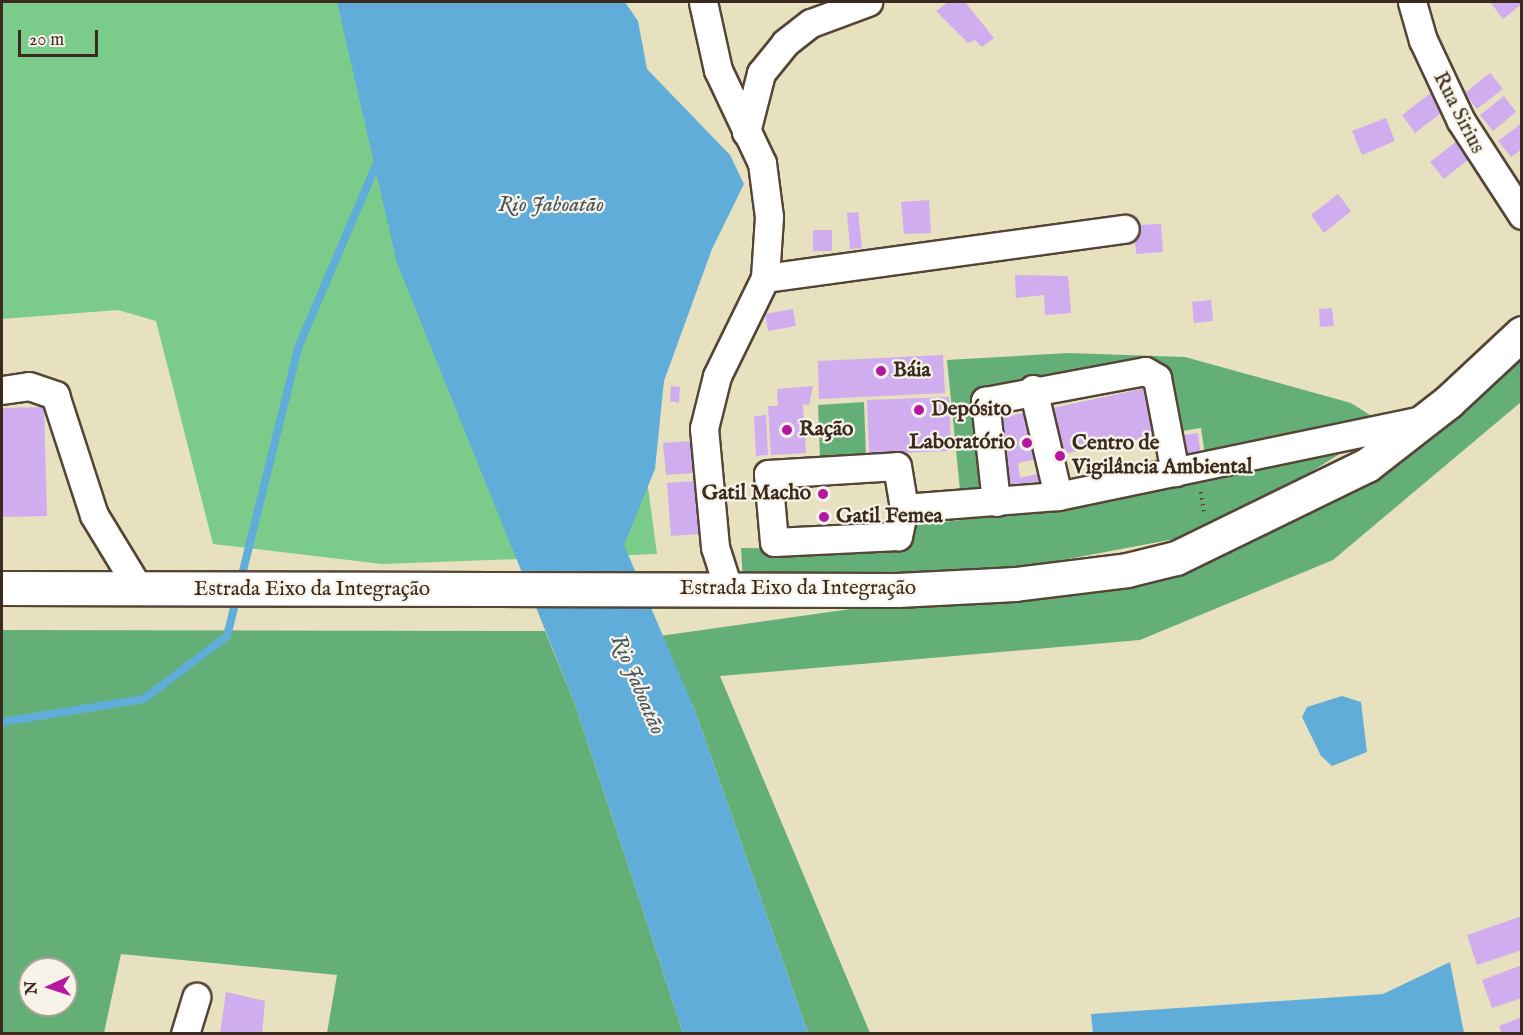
<!DOCTYPE html>
<meta charset="utf-8">
<style>
body{margin:0}
#map{position:relative;width:1523px;height:1035px;overflow:hidden;background:#e7e1bf;font-family:"IM FELL English",serif}
div>[style]{position:absolute}
.green>*{inset:0;background:#7bcb8b}
.forest>*{inset:0;background:#64af77}
.water>*{inset:0;background:#60add9}
.stream>*{height:8px;margin:-4px;padding:0 4px;transform-origin:4px;border-radius:4px;background:#60add9}
.building>*{inset:0;background:#d0adef}
.path>*{height:4px;margin-top:-2px;transform-origin:0;background:repeating-linear-gradient(90deg,#554536 0 1.5px,transparent 0 6px)}
.roads{filter:drop-shadow(2px 0 #554536) drop-shadow(-2px 0 #554536) drop-shadow(0 2px #554536) drop-shadow(0 -2px #554536)}
.minor>*{height:27px;margin:-13.5px;padding:0 13.5px;transform-origin:13.5px;border-radius:13.5px;background:#fff}
.major>*{height:33px;margin:-16.5px;padding:0 16.5px;transform-origin:16.5px;border-radius:16.5px;background:#fff}
.dots>*{width:16px;height:16px;translate:-50% -50%;box-sizing:border-box;border:3px solid #f7f3e8;border-radius:50%}
span{translate:-50% -50%;white-space:nowrap;text-align:center;line-height:1.15;-webkit-text-stroke:4.5px #f7f3e8;paint-order:stroke}
.street-label{font-size:21px;color:#3b2a1e}
.poi-label{font-size:21px;color:#3b2a1e;font-weight:700}
.left{translate:0 -50%;text-align:left}
.right{translate:-100% -50%;text-align:right}
.water-label{font-size:22px;color:#48585f;font-style:italic}
.frame{position:absolute;inset:0;border:3px solid #3b2a1e;pointer-events:none}
.north{position:absolute;left:18px;top:957px;width:60px;height:60px;box-sizing:border-box;background:#f7f3e8;border:2px solid #aca397;border-radius:50%;rotate:267deg;font-size:16px;font-weight:700;line-height:24px;text-align:center;color:#3b2a1e}
.north::after{content:'';display:block;margin:auto;width:21px;height:27px;background:#b5179e;clip-path:polygon(50% 0,100% 100%,50% 72%,0 100%)}
.scale{position:absolute;left:18px;top:30px;width:80px;height:27px;box-sizing:border-box;border:3px solid #3b2a1e;border-top:0;padding-left:8px;font-size:18px;line-height:21px;white-space:nowrap;color:#3b2a1e;-webkit-text-stroke:4px #f7f3e8;paint-order:stroke}
</style>
<div id="map">
<div class="green">
<i style="clip-path:polygon(2px 2px,521px 2px,612px 223px,657px 554px,382px 564px,213px 544px,156px 321px,118px 310px,2px 319px)"></i>
</div>
<div class="forest">
<i style="clip-path:polygon(1521px 321px,1521px 402px,1333px 560px,1140px 640px,720px 676px,870px 1033px,808px 1033px,694px 708px,660px 636px,1127px 570px,1326px 486px)"></i>
<i style="clip-path:polygon(1068px 353px,1185px 357px,1351px 403px,1373px 417px,1205px 456px,1201px 428px,1176px 432px,1165px 373px,979px 397px,992px 489px,960px 490px,947px 360px)"></i>
<i style="clip-path:polygon(864px 402px,866px 456px,820px 458px,818px 405px)"></i>
<i style="clip-path:polygon(1365px 438px,1298px 480px,1180px 538px,1015px 569px,743px 581px,741px 548px,868px 550px,910px 544px,909px 526px,1046px 510px)"></i>
<i style="clip-path:polygon(evenodd,2px 630px,545px 631px,575px 704px,683px 1033px,327px 1033px,337px 975px,121px 954px,104px 1033px,2px 1034px,2px 630px,30px 969px,66px 969px,66px 1005px,30px 1005px,30px 969px)"></i>
</div>
<div class="water">
<i style="clip-path:polygon(337px 2px,625px 2px,638px 21px,647px 69px,730px 155px,744px 184px,712px 249px,664px 381px,655px 469px,624px 545px,694px 708px,808px 1033px,683px 1033px,575px 704px,397px 263px)"></i>
<i style="clip-path:polygon(1342px 696px,1361px 702px,1367px 752px,1332px 766px,1321px 756px,1302px 717px,1307px 707px)"></i>
<i style="clip-path:polygon(1450px 962px,1464px 1033px,1093px 1033px,1091px 1014px,1383px 994px)"></i>
</div>
<div class="stream">
<i style="left:240px;top:583px;width:242px;rotate:-76.1deg"></i>
<i style="left:298px;top:348px;width:207px;rotate:-66.9deg"></i>
<i style="left:2px;top:722px;width:144px;rotate:-9.2deg"></i>
<i style="left:144px;top:699px;width:104px;rotate:-37.2deg"></i>
<i style="left:227px;top:636px;width:41px;rotate:-76deg"></i>
</div>
<div class="building">
<i style="clip-path:polygon(948px 2px,965px 2px,994px 38px,982px 47px,975px 40px,968px 43px,936px 11px)"></i>
<i style="clip-path:polygon(1490px 2px,1522px 2px,1522px 4px,1503px 19px)"></i>
<i style="clip-path:polygon(1490px 73px,1503px 89px,1477px 109px,1465px 93px)"></i>
<i style="clip-path:polygon(1437px 88px,1450px 106px,1415px 133px,1402px 115px)"></i>
<i style="clip-path:polygon(1504px 96px,1516px 112px,1493px 131px,1480px 115px)"></i>
<i style="clip-path:polygon(1386px 118px,1395px 141px,1362px 155px,1352px 131px)"></i>
<i style="clip-path:polygon(1522px 123px,1522px 149px,1511px 157px,1498px 141px)"></i>
<i style="clip-path:polygon(1457px 141px,1470px 158px,1444px 179px,1430px 162px)"></i>
<i style="clip-path:polygon(1338px 194px,1351px 211px,1324px 233px,1311px 215px)"></i>
<i style="clip-path:polygon(929px 200px,931px 233px,904px 234px,901px 202px)"></i>
<i style="clip-path:polygon(858px 212px,862px 248px,850px 249px,847px 213px)"></i>
<i style="clip-path:polygon(1161px 224px,1163px 252px,1136px 254px,1134px 225px)"></i>
<i style="clip-path:polygon(813px 230px,832px 230px,832px 251px,813px 251px)"></i>
<i style="clip-path:polygon(1015px 275px,1068px 276px,1071px 313px,1045px 315px,1044px 295px,1016px 298px)"></i>
<i style="clip-path:polygon(1211px 300px,1213px 321px,1194px 323px,1192px 302px)"></i>
<i style="clip-path:polygon(1332px 308px,1334px 326px,1320px 327px,1319px 309px)"></i>
<i style="clip-path:polygon(793px 309px,796px 326px,768px 331px,765px 314px)"></i>
<i style="clip-path:polygon(943px 355px,945px 393px,819px 399px,818px 361px)"></i>
<i style="clip-path:polygon(671px 386px,680px 387px,679px 403px,670px 401px)"></i>
<i style="clip-path:polygon(813px 386px,809px 405px,803px 404px,806px 453px,771px 455px,768px 406px,778px 406px,777px 389px)"></i>
<i style="clip-path:polygon(1146px 388px,1155px 436px,1053px 456px,1043px 410px)"></i>
<i style="clip-path:polygon(949px 397px,951px 451px,869px 454px,867px 400px)"></i>
<i style="clip-path:polygon(44px 407px,47px 516px,2px 517px,2px 408px)"></i>
<i style="clip-path:polygon(1032px 411px,1043px 458px,1018px 463px,1020px 478px,1046px 472px,1048px 480px,1000px 488px,988px 421px)"></i>
<i style="clip-path:polygon(766px 415px,768px 455px,756px 456px,754px 416px)"></i>
<i style="clip-path:polygon(1198px 433px,1201px 457px,1181px 460px,1177px 436px)"></i>
<i style="clip-path:polygon(691px 441px,693px 473px,666px 475px,663px 443px)"></i>
<i style="clip-path:polygon(695px 481px,699px 534px,671px 536px,667px 483px)"></i>
<i style="clip-path:polygon(1522px 916px,1522px 950px,1477px 965px,1467px 935px)"></i>
<i style="clip-path:polygon(1522px 965px,1522px 998px,1492px 1008px,1482px 980px)"></i>
<i style="clip-path:polygon(226px 992px,265px 1001px,262px 1034px,220px 1034px)"></i>
<i style="clip-path:polygon(1522px 1017px,1522px 1034px,1502px 1034px,1499px 1026px)"></i>
</div>
<div class="path">
<i style="left:954px;top:439px;width:10px;rotate:-11deg"></i>
<i style="left:1201px;top:492px;width:20px;rotate:81deg"></i>
</div>
<div class="roads">
<div class="minor">
<i style="left:703px;top:2px;width:70px;rotate:77.6deg"></i>
<i style="left:718px;top:70px;width:103px;rotate:64.7deg"></i>
<i style="left:762px;top:163px;width:54px;rotate:82.6deg"></i>
<i style="left:769px;top:217px;width:61px;rotate:93.8deg"></i>
<i style="left:765px;top:278px;width:109px;rotate:116.1deg"></i>
<i style="left:717px;top:376px;width:54px;rotate:104deg"></i>
<i style="left:704px;top:428px;width:120px;rotate:84.7deg"></i>
<i style="left:715px;top:547px;width:46px;rotate:72.3deg"></i>
<i style="left:1412px;top:2px;width:40px;rotate:74deg"></i>
<i style="left:1423px;top:40px;width:89px;rotate:64.9deg"></i>
<i style="left:1461px;top:121px;width:112px;rotate:57deg"></i>
<i style="left:746px;top:132px;width:61px;rotate:-75.7deg"></i>
<i style="left:761px;top:73px;width:38px;rotate:-51deg"></i>
<i style="left:785px;top:43px;width:33px;rotate:-38deg"></i>
<i style="left:811px;top:23px;width:61px;rotate:-20.2deg"></i>
<i style="left:765px;top:278px;width:363px;rotate:-7.8deg"></i>
<i style="left:1033px;top:389px;width:110px;rotate:76.8deg"></i>
<i style="left:2px;top:390px;width:27px;rotate:-8deg"></i>
<i style="left:29px;top:386px;width:28px;rotate:19deg"></i>
<i style="left:55px;top:395px;width:126px;rotate:72deg"></i>
<i style="left:94px;top:515px;width:87px;rotate:58.7deg"></i>
<i style="left:897px;top:466px;width:43px;rotate:80.5deg"></i>
<i style="left:904px;top:508px;width:29px;rotate:102deg"></i>
<i style="left:898px;top:536px;width:124px;rotate:177.2deg"></i>
<i style="left:774px;top:542px;width:68px;rotate:-95deg"></i>
<i style="left:768px;top:474px;width:129px;rotate:-3.5deg"></i>
<i style="left:996px;top:502px;width:102px;rotate:-96.2deg"></i>
<i style="left:985px;top:401px;width:163px;rotate:-10.6deg"></i>
<i style="left:1145px;top:371px;width:14px;rotate:30deg"></i>
<i style="left:1157px;top:378px;width:96px;rotate:79.2deg"></i>
<i style="left:904px;top:508px;width:154px;rotate:-4.5deg"></i>
<i style="left:1058px;top:496px;width:372px;rotate:-11.8deg"></i>
<i style="left:185px;top:1034px;width:39px;rotate:-73deg"></i>
</div>
<div class="major">
<i style="left:2px;top:588px;width:895px;rotate:0.13deg"></i>
<i style="left:897px;top:590px;width:118px;rotate:-2.9deg"></i>
<i style="left:1015px;top:584px;width:113px;rotate:-7.1deg"></i>
<i style="left:1127px;top:570px;width:50px;rotate:-13.8deg"></i>
<i style="left:1176px;top:558px;width:212px;rotate:-26deg"></i>
<i style="left:1367px;top:465px;width:103px;rotate:-37.9deg"></i>
<i style="left:1448px;top:402px;width:101px;rotate:-43deg"></i>
</div>
</div>
<div class="dots">
<i style="left:881px;top:371px;background:#b5179e"></i>
<i style="left:919px;top:410px;background:#b5179e"></i>
<i style="left:787px;top:430px;background:#b5179e"></i>
<i style="left:1027px;top:443px;background:#b5179e"></i>
<i style="left:1060px;top:456px;background:#b5179e"></i>
<i style="left:823px;top:494px;background:#b5179e"></i>
<i style="left:824px;top:517px;background:#b5179e"></i>
</div>
<div class="street-label">
<span style="left:1458px;top:113px;rotate:63deg">Rua Sirius</span>
<span style="left:798px;top:589px">Estrada Eixo da Integração</span>
<span style="left:312px;top:590px">Estrada Eixo da Integração</span>
</div>
<div class="poi-label">
<span class="left" style="left:893px;top:371px">Báia</span>
<span class="left" style="left:931px;top:410px">Depósito</span>
<span class="left" style="left:799px;top:430px">Ração</span>
<span class="right" style="left:1015px;top:443px">Laboratório</span>
<span class="left" style="left:1072px;top:456px">Centro de<br>Vigilância Ambiental</span>
<span class="right" style="left:811px;top:494px">Gatil Macho</span>
<span class="left" style="left:836px;top:517px">Gatil Femea</span>
</div>
<div class="water-label">
<span style="left:551px;top:206px">Rio Jaboatão</span>
<span style="left:637px;top:685px;rotate:67deg">Rio Jaboatão</span>
</div>
<div class="frame"></div>
<div class="north">N</div>
<div class="scale">20 m</div>
</div>
